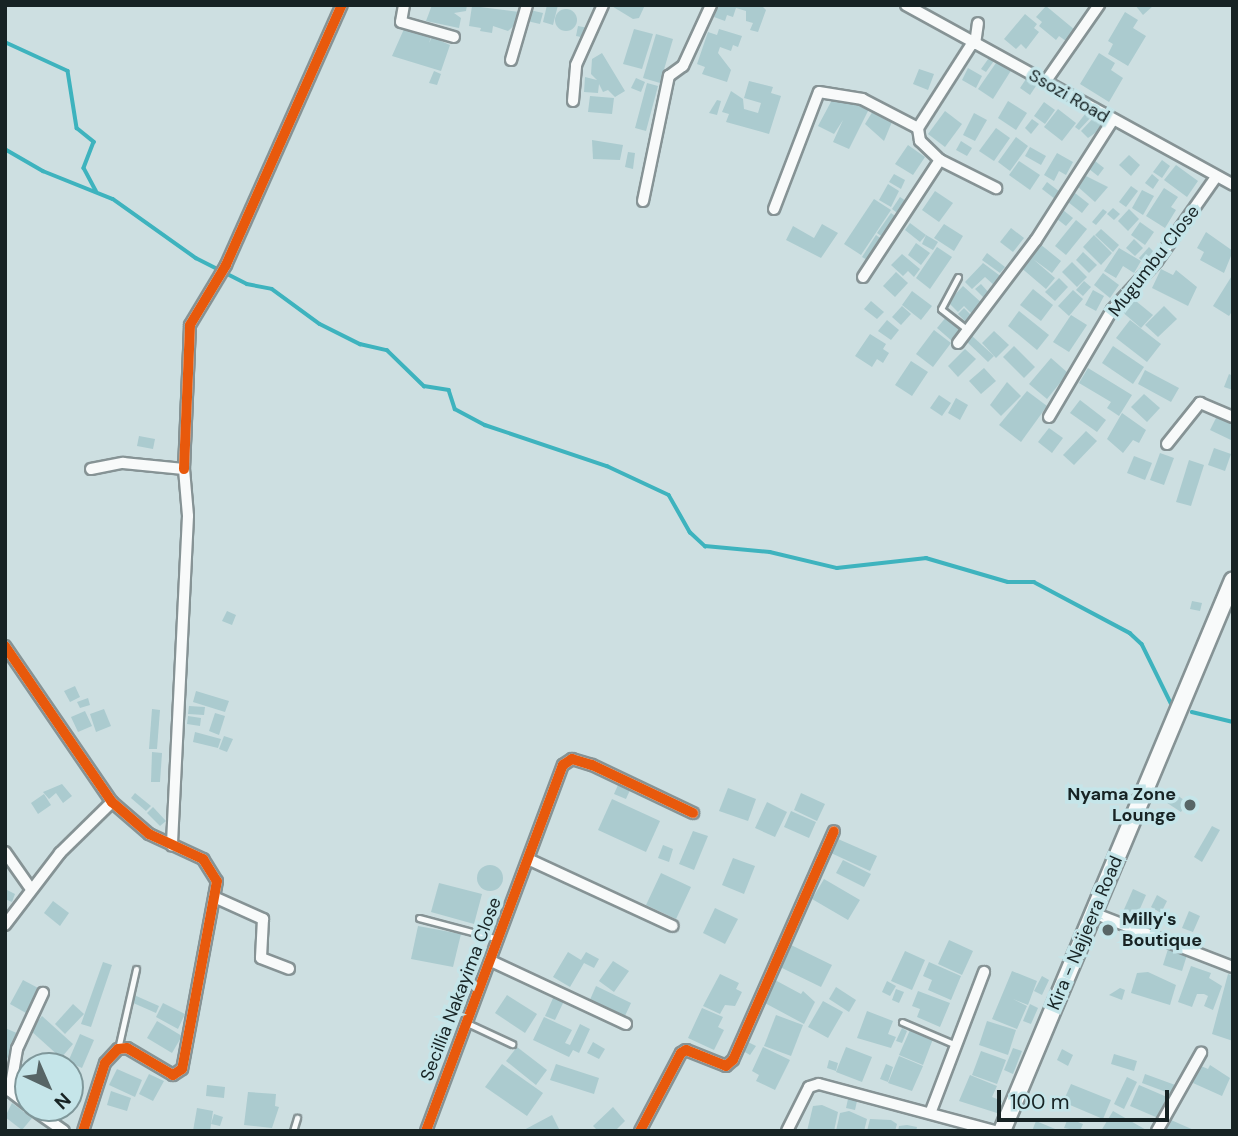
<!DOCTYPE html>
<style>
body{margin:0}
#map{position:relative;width:1238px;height:1136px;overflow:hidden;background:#cddfe1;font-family:"DM Sans",sans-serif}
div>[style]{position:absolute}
.stream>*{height:3.5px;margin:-1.75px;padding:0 1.75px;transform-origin:1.75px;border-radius:1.75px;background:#3eb3be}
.building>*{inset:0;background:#abcbcf}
.round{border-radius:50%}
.roads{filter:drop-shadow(2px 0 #869395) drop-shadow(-2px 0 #869395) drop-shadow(0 2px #869395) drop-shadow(0 -2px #869395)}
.lane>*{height:5px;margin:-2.5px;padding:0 2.5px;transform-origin:2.5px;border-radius:2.5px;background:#f8fafa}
.street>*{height:10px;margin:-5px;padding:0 5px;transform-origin:5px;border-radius:5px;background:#f8fafa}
.secondary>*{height:16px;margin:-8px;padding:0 8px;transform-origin:8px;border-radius:8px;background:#f8fafa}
.cycleway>*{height:10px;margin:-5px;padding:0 5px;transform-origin:5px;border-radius:5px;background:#e8590c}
.dots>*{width:19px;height:19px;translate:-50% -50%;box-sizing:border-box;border:4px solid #c5e5e9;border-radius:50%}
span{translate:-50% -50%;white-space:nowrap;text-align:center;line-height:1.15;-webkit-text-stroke:7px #c5e5e9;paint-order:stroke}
.street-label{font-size:18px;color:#172324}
.poi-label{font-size:18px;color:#172324;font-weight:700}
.right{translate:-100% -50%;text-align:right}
.left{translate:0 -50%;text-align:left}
.frame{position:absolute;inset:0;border:7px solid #172324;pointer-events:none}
.north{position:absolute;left:14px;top:1052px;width:70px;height:70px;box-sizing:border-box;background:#c5e5e9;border:2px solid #7f979a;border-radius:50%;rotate:136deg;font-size:19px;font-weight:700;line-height:28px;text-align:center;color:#172324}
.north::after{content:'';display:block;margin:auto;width:24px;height:32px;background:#576566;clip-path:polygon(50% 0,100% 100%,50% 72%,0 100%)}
.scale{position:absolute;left:997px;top:1090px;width:172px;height:32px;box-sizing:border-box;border:4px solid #172324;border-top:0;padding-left:9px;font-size:21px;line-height:24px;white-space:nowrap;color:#172324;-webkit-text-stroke:5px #c5e5e9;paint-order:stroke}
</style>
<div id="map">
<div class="stream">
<i style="left:5px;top:42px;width:69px;rotate:24.7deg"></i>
<i style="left:68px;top:71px;width:58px;rotate:81deg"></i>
<i style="left:77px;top:128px;width:22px;rotate:39deg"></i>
<i style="left:94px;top:142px;width:28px;rotate:111deg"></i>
<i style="left:84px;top:168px;width:26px;rotate:62deg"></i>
<i style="left:5px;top:149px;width:44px;rotate:30.1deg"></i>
<i style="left:43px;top:171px;width:75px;rotate:21.8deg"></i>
<i style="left:113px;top:199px;width:102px;rotate:35.4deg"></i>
<i style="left:196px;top:258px;width:57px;rotate:27deg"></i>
<i style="left:247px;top:284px;width:25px;rotate:11deg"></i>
<i style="left:272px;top:289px;width:59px;rotate:36.1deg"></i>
<i style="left:320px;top:324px;width:45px;rotate:26.6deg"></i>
<i style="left:360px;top:344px;width:28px;rotate:13deg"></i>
<i style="left:387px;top:350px;width:52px;rotate:44.2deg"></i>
<i style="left:424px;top:386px;width:25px;rotate:9deg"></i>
<i style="left:449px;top:390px;width:20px;rotate:72deg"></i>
<i style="left:455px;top:409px;width:34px;rotate:28deg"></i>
<i style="left:485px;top:425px;width:129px;rotate:18.6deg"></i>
<i style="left:607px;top:466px;width:68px;rotate:25.1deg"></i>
<i style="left:669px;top:495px;width:43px;rotate:60.4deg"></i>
<i style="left:690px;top:532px;width:21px;rotate:43deg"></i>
<i style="left:705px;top:546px;width:65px;rotate:5.3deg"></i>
<i style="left:770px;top:552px;width:69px;rotate:13.4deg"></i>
<i style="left:837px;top:568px;width:90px;rotate:-6.4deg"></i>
<i style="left:926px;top:558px;width:85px;rotate:16.3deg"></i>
<i style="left:1008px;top:582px;width:26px"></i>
<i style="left:1034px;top:582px;width:109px;rotate:28deg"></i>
<i style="left:1130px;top:633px;width:16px;rotate:43deg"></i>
<i style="left:1142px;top:644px;width:66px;rotate:63.8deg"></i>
<i style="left:1192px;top:712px;width:42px;rotate:13.7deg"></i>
</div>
<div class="building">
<i style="clip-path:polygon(467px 5px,466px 11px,454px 13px,461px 18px,459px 28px,426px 21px,432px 5px)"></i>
<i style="clip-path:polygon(547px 5px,558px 5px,553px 25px,543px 22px)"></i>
<i style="clip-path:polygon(610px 5px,645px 5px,639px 18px,633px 19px)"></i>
<i style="clip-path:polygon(718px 5px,761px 5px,766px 10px,758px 32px,750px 30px,753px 23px,746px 21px,746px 11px,736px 8px,733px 17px,727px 15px,725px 21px,714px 17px)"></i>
<i style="clip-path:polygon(1135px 5px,1154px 5px,1143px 15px)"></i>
<i style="clip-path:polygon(472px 6px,519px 12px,518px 22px,508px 31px,493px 26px,492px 33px,480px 31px,481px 28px,469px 26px)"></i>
<i style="clip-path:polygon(1046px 6px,1075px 30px,1066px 41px,1059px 36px,1056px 40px,1039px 26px,1042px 22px,1036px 17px)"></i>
<i class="round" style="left:555px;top:9px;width:22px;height:22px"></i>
<i style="clip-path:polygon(530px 10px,543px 13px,540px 24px,527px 21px)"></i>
<i style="clip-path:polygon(1125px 12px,1138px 20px,1133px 28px,1146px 36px,1128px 66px,1108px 54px,1113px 44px,1108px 41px)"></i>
<i style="clip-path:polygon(1025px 14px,1037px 24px,1034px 28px,1039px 32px,1026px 49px,1021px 44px,1016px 49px,1004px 39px)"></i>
<i style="clip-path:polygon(578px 26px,588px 28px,586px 38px,576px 36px)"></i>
<i style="clip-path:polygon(404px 29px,431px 37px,429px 43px,432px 37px,450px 45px,441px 71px,392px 56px)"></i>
<i style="clip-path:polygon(634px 29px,653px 34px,642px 69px,623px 64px)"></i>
<i style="clip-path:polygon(719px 29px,742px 36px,738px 47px,733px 45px,731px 51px,720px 47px,718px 53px,731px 70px,727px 82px,702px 74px,705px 67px,697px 64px,708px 32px,717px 35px)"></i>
<i style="clip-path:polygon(656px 34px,673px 39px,660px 83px,643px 78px)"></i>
<i style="clip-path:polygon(602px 53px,625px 91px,615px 97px,608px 90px,603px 92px,599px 84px,598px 93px,584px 92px,585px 77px,597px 80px,591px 74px,592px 59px)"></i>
<i style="clip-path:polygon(1099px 53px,1115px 63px,1111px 70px,1123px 78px,1109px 102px,1080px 84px)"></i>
<i style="clip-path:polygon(991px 55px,996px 58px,986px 72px,981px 69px)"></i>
<i style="clip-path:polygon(998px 60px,1012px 69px,993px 99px,978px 89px)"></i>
<i style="clip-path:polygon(968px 68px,982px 76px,976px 88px,962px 80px)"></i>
<i style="clip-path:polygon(919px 69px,934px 74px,928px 90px,913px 84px)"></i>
<i style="clip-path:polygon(434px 71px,441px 74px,437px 85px,429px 83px)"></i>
<i style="clip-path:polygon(636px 78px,645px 82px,641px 92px,631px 88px)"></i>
<i style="clip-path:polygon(1026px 79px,1036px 86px,1030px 95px,1020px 88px)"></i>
<i style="clip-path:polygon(749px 81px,773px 87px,771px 93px,781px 96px,769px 134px,726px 122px,729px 114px,722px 112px,731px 91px,743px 99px,744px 109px,758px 113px,761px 103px,744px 98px)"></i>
<i style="clip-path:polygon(647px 83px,658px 86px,646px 131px,635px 128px)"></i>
<i style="clip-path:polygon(590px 96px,614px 98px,612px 114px,588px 112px)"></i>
<i style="clip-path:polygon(833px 98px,869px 109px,849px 149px,833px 142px,843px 120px,834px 134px,818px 126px)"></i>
<i style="clip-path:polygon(717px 100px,721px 101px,717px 115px,709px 113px)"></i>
<i style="clip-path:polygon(1008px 101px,1027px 113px,1016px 130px,998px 118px)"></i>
<i style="clip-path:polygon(1044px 102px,1055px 110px,1045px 124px,1034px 116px)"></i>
<i style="clip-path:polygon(876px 106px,894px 117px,884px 141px,865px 124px)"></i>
<i style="clip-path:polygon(1058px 109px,1076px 123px,1062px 141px,1044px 127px)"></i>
<i style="clip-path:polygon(1089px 109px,1094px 114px,1079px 130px,1075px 127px)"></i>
<i style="clip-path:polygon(945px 111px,962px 124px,945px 147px,928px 134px)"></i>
<i style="clip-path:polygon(974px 113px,987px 120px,975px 141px,963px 135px)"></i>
<i style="clip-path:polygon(1097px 114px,1108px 124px,1088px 138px,1081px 131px)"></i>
<i style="clip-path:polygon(1032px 119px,1039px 124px,1031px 134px,1025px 128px)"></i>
<i style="clip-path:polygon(996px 128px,1010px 138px,994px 161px,979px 151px)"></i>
<i style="clip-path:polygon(1016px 137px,1028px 146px,1010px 171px,998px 162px)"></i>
<i style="clip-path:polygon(592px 140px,623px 145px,620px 160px,593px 159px)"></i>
<i style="clip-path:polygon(961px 141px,972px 148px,967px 156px,956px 150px)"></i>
<i style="clip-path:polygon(908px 145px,925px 157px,913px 175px,895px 164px)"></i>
<i style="clip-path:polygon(1030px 147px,1046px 156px,1041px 165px,1025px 156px)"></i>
<i style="clip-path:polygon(628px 152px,635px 153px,633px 169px,625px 167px)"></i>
<i style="clip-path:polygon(1057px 153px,1073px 162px,1066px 175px,1059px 171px,1054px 181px,1044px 175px)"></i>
<i style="clip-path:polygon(1129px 155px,1140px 165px,1131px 176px,1119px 165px)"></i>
<i style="clip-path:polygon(1162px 160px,1170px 166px,1162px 178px,1153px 172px)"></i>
<i style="clip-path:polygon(1019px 161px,1040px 175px,1030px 190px,1009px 175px)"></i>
<i style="clip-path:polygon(1095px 161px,1104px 168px,1098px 176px,1089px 169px)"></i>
<i style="clip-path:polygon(1176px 165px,1198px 181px,1187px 197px,1164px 180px)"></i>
<i style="clip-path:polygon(894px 174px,905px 180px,901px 189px,889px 182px)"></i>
<i style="clip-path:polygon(1152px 174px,1159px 180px,1153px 189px,1145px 183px)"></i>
<i style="clip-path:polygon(1086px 176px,1108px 187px,1095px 202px,1077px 186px)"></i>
<i style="clip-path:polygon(1047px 182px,1060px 192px,1055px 199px,1042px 189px)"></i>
<i style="clip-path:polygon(888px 184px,899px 191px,891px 207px,879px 200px)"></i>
<i style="clip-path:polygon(1131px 186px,1138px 191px,1126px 207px,1119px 202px)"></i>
<i style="clip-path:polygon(1164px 188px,1178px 197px,1171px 207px,1176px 210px,1165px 228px,1146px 216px)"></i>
<i style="clip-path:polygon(1142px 190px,1154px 196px,1143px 215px,1132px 208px)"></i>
<i style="clip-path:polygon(935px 191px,953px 203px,939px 222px,922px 210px)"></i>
<i style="clip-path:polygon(1075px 193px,1089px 204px,1082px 213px,1068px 202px)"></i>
<i style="clip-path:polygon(900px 197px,909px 203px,900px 215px,892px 209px)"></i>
<i style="clip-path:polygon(874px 199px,891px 210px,861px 255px,844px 244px)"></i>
<i style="clip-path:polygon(1113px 208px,1120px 214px,1114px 220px,1107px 214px)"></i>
<i style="clip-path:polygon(1103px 209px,1107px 212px,1096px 225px,1092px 222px)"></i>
<i style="clip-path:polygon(1129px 209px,1139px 219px,1128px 231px,1118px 221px)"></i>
<i style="clip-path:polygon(1063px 210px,1073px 218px,1066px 226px,1057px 219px)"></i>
<i style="clip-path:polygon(891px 213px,898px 218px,884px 238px,877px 233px)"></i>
<i style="clip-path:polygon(1076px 220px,1087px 229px,1066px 255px,1055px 246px)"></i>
<i style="clip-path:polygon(1140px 222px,1154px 232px,1145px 245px,1131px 235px)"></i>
<i style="clip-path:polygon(910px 223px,926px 235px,920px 242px,905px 230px)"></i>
<i style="clip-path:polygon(822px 224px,838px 233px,821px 258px,786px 240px,793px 226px,814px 238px)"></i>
<i style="clip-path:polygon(944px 224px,963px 236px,954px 251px,934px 238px)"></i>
<i style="clip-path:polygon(1011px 228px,1024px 238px,1013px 252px,1000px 242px)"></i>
<i style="clip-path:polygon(1101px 229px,1119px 245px,1113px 252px,1095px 235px)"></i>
<i style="clip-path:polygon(1206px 232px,1233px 251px,1224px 273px,1200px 260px,1204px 252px,1197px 248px)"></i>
<i style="clip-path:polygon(876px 235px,883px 240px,869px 261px,862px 257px)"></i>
<i style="clip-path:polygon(926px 235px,938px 242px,933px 250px,922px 244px)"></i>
<i style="clip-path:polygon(1094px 235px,1112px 253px,1101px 265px,1083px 247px)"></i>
<i style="clip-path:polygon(1134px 239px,1143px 248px,1135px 256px,1126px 248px)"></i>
<i style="clip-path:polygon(916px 243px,930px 253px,921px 265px,908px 255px)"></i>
<i style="clip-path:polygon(1040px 244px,1061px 261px,1052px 273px,1033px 259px,1055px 278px,1046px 289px,1019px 266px)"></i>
<i style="clip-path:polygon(937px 247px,952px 257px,930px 289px,916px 278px)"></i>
<i style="clip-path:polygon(1149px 247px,1156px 254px,1146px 265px,1139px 258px)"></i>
<i style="clip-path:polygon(1119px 248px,1141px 261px,1134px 273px,1123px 266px,1116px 278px,1104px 271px)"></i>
<i style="clip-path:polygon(1083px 252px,1097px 265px,1089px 273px,1076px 260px)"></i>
<i style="clip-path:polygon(987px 253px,1005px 267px,1000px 273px,982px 260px)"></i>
<i style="clip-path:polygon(902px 254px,920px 269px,914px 277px,908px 271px,903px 276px,891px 265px)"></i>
<i style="clip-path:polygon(1072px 262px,1087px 277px,1077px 287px,1062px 272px)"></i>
<i style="clip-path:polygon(983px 263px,1003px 278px,995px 286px,985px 277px,972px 289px,965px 282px)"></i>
<i style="clip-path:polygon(1161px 269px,1173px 275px,1176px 270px,1197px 287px,1188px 306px,1152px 288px)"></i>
<i style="clip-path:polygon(896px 272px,908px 283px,895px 297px,883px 286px)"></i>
<i style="clip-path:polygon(1103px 273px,1119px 285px,1110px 298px,1094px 285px)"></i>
<i style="clip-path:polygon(1233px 274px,1233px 310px,1229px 316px,1213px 306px)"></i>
<i style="clip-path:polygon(1059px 278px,1068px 287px,1055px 301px,1045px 292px)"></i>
<i style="clip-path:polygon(1084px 281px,1091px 287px,1083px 296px,1076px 290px)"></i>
<i style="clip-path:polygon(981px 284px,990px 294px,985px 299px,975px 289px)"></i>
<i style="clip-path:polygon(963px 286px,984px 305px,974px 316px,964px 306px,958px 312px,948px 302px)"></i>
<i style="clip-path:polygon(1033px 289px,1053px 305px,1041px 321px,1020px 305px)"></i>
<i style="clip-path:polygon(1073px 290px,1083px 299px,1069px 316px,1058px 306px)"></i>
<i style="clip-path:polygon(1093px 290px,1104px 296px,1096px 311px,1085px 305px)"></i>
<i style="clip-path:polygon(912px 291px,932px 306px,921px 320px,902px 305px)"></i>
<i style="clip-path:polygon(1131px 297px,1153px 315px,1141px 328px,1120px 310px)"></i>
<i style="clip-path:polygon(871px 301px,884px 312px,877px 319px,864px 309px)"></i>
<i style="clip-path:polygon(902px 306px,911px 314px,901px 325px,892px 317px)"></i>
<i style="clip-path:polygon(1164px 306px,1177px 319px,1158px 337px,1145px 325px)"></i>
<i style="clip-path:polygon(964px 308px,973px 317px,967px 323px,958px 314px)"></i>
<i style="clip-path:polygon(1019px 311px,1049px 335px,1037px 350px,1008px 326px)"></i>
<i style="clip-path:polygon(1071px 315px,1087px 325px,1069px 352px,1053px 342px)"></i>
<i style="clip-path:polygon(947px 316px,962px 329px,952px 341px,937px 328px)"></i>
<i style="clip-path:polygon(887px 320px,899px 330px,891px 340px,878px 331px)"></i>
<i style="clip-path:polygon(1130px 320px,1161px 344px,1147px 362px,1116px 338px)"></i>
<i style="clip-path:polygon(934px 330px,951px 343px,933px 367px,916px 354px)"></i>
<i style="clip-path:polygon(994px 331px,1009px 345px,996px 358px,982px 343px)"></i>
<i style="clip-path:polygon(870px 334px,886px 344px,883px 349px,889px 353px,883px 363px,877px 359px,872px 367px,855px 356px)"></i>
<i style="clip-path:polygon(971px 335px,994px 356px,988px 362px,966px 341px)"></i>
<i style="clip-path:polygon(1014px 346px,1035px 367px,1024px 378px,1003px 357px)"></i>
<i style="clip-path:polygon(1113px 346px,1144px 367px,1133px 384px,1102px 363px)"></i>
<i style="clip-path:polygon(965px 349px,976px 359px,958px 377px,948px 366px)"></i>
<i style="clip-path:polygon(1051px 358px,1068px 373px,1047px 399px,1029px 384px)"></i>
<i style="clip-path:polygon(911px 361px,928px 372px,912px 396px,895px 385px)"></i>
<i style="clip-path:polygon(984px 368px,996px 381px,981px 394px,969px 381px)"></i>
<i style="clip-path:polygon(1088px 368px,1132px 395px,1119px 416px,1107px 408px,1111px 402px,1079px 383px)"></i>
<i style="clip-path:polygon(1145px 370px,1179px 388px,1171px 402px,1138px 384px)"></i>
<i style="clip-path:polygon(1229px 374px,1233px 376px,1233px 390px,1224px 387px)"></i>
<i style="clip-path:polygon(1007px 382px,1021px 396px,1001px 416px,990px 405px)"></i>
<i style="clip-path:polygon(1027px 391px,1047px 406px,1021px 442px,999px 425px)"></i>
<i style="clip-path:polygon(1144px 394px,1160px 408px,1147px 422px,1131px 407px)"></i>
<i style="clip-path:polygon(939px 395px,951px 403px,942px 416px,930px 408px)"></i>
<i style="clip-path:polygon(956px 398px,968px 405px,960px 420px,948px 413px)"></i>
<i style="clip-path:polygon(1080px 400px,1106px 420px,1097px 432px,1070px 413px)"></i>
<i style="clip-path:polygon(1122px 413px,1146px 430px,1139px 443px,1133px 440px,1123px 453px,1107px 439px)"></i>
<i style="clip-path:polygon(1218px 414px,1233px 421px,1233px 441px,1210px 430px)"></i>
<i style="clip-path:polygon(1049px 428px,1063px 438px,1052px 453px,1038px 442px)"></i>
<i style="clip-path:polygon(1086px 431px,1097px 441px,1074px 465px,1063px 455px)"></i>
<i style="clip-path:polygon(139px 436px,155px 439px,153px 449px,137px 446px)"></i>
<i style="clip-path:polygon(1214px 448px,1231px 454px,1225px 471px,1208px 465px)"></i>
<i style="clip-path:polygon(1160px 453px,1174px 458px,1164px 485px,1150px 480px)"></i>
<i style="clip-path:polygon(1134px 456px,1152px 463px,1145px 480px,1127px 473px)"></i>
<i style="clip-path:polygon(1189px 460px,1204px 465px,1191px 506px,1176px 502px)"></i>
<i style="clip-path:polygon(1192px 601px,1202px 603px,1200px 611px,1190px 609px)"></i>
<i style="clip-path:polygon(227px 611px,236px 615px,232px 625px,222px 621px)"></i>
<i style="clip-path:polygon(75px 686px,80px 697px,70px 702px,64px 691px)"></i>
<i style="clip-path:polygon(196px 691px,229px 701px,225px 712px,193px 702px)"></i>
<i style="clip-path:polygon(88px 698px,90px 705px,80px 708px,77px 702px)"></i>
<i style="clip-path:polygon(189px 706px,205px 707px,204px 715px,188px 714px)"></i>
<i style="clip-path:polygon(104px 709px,111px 726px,96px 732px,90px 714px)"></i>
<i style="clip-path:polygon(152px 709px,160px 710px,157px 749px,149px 749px)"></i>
<i style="clip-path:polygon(85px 711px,92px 726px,78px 732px,71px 717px)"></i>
<i style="clip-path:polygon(215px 713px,225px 716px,219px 735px,209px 731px)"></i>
<i style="clip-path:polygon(188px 716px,201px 718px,200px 726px,187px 724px)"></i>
<i style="clip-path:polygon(195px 732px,221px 739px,218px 748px,193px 742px)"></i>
<i style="clip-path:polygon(224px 736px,233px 739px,227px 752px,219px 749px)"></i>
<i style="clip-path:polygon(152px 752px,162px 753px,160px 782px,151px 782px)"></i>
<i style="clip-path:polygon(62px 784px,72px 796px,63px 803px,56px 793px,49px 799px,43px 792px)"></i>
<i style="clip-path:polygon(618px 785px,630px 790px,626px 799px,614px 794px)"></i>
<i style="clip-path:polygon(728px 788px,756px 799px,748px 821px,719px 811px)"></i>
<i style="clip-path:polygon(1168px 789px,1187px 802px,1181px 812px,1161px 799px)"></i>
<i style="clip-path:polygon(135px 793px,151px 806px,146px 811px,131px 798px)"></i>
<i style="clip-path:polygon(801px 793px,825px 804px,817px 821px,794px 810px)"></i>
<i style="clip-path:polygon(44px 794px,51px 805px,38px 814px,31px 803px)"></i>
<i style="clip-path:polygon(612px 799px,660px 821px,646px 852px,598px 830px)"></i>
<i style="clip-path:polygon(767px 802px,787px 812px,775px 837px,755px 828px)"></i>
<i style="clip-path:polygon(153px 807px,166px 821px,160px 826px,147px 813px)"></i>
<i style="clip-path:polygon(791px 811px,816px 822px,809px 838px,784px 827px)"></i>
<i style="clip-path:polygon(1212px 826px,1220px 830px,1202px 862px,1194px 857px)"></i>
<i style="clip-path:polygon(693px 831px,708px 836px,694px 870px,679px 864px)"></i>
<i style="clip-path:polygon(838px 839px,877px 856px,870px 871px,831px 853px)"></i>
<i style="clip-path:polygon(663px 845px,673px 849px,669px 862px,658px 858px)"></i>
<i style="clip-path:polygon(733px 858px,755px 866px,744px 894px,722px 885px)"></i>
<i style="clip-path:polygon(843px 860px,871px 874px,864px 887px,836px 873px)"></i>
<i class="round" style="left:477px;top:865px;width:26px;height:26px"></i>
<i style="clip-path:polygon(661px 873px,691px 887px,676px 919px,646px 905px)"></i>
<i style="clip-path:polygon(824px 879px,860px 900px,848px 920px,812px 899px)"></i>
<i style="clip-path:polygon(439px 883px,482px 894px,474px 924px,431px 912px)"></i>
<i style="clip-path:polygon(5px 889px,15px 894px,12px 902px,5px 899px)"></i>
<i style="clip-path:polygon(1133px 889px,1146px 895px,1135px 920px,1122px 914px)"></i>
<i style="clip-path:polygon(1157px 895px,1167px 901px,1161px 913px,1151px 907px)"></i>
<i style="clip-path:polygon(53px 901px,69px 913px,60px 926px,44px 913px)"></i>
<i style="clip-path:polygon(715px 908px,738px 919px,725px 944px,703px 933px)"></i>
<i style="clip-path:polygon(1189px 911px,1200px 916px,1193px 932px,1182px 928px)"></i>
<i style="clip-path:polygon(418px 926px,461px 934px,453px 967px,411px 959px)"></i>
<i style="clip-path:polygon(949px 940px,973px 951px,962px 975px,938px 964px)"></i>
<i style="clip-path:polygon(791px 945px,832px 965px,821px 987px,780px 967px)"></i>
<i style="clip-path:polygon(1168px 949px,1187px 955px,1182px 971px,1163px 965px)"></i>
<i style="clip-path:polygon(905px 951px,925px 960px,912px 990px,891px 981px)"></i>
<i style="clip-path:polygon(568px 952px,581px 960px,586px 952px,599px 959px,594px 968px,584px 963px,570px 987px,553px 977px)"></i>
<i style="clip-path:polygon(613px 961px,629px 971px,614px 992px,599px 981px)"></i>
<i style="clip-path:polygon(103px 962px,112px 965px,91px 1027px,81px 1024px)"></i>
<i style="clip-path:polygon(929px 962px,961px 976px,951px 1000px,928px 990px,932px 980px,923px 976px)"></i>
<i style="clip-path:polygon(1191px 966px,1211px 973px,1209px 978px,1222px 986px,1213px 1010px,1204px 1006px,1208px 996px,1204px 994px,1197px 994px,1192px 1007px,1178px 1002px)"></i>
<i style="clip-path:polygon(1012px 971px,1037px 981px,1028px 1005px,1013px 999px,1027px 1006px,1017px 1029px,992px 1019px)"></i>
<i style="clip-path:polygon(1148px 972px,1176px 985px,1170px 1005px,1131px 993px,1137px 973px)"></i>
<i style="clip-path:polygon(720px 974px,739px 983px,736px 989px,742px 992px,735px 1006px,725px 1005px,720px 1014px,703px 1006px)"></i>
<i style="clip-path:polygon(1228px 974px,1233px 976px,1233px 1041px,1212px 1034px)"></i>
<i style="clip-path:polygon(1042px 976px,1049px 980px,1042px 995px,1034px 991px)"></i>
<i style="clip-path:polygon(23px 980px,40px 989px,26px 1013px,10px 1004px)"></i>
<i style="clip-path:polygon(775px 980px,801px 994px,803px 991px,815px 1002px,804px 1024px,763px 1002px)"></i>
<i style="clip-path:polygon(887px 981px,896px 986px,890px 996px,882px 992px)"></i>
<i style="clip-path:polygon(596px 986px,631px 1003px,624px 1018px,589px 1002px)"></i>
<i style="clip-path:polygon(836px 987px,856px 1000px,849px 1012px,829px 999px)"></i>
<i style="clip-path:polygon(1120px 988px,1125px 990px,1122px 1000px,1109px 995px)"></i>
<i style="clip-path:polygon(896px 989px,904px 992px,899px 1003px,892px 1000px)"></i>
<i style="clip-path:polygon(918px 991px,950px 1003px,940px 1027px,917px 1017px,920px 1009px,912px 1006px)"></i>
<i style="clip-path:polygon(134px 995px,159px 1006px,156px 1013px,131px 1002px)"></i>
<i style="clip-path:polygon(507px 995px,537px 1014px,525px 1033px,495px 1013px)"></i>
<i style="clip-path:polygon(554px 996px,564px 1001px,555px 1020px,545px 1016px)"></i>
<i style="clip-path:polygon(823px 1001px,843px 1012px,828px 1038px,808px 1027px)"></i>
<i style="clip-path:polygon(163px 1003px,185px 1014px,178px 1029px,156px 1017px)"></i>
<i style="clip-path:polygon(73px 1004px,84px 1014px,65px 1034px,55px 1024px)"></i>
<i style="clip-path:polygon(1030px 1004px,1038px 1008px,1031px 1024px,1023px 1021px)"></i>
<i style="clip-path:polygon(702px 1008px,723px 1017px,718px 1027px,724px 1030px,714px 1050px,688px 1038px)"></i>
<i style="clip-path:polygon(867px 1011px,893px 1021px,888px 1034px,896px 1037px,891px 1048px,857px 1038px)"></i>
<i style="clip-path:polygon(776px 1015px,803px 1025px,791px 1056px,764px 1046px)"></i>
<i style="clip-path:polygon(42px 1016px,73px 1044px,61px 1058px,30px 1030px)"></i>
<i style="clip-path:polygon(544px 1017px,572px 1030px,565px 1043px,570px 1045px,580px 1024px,590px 1029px,579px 1053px,573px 1050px,569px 1057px,533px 1040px)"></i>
<i style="clip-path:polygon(157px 1021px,182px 1036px,172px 1053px,147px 1038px)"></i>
<i style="clip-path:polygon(987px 1021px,1016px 1030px,1008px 1055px,979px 1045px)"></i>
<i style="clip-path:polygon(5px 1028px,19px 1034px,5px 1063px)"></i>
<i style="clip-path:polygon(902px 1028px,907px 1031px,902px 1043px,896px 1041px)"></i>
<i style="clip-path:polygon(910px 1030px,933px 1039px,923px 1065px,899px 1055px)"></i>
<i style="clip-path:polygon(80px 1034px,94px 1040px,82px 1068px,68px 1062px)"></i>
<i style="clip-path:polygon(593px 1042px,605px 1049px,599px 1059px,587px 1053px)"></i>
<i style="clip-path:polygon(748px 1042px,756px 1046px,750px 1055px,743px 1051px)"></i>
<i style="clip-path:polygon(517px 1047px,547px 1070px,536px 1085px,506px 1061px)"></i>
<i style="clip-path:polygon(763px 1047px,790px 1060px,775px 1090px,756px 1081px,759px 1075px,752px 1071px)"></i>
<i style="clip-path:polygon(846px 1047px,872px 1057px,862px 1082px,836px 1072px)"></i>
<i style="clip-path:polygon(1013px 1048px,1022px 1051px,1013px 1074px,1004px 1070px)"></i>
<i style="clip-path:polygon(1062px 1049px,1073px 1055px,1068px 1066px,1057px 1060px)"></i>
<i style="clip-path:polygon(981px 1051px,1006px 1060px,997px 1084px,972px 1075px)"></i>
<i style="clip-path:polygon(1114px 1054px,1137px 1061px,1134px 1071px,1111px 1064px)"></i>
<i style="clip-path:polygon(50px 1055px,63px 1066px,41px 1066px)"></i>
<i style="clip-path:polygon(899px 1056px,923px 1066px,912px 1091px,888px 1083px)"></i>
<i style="clip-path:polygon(829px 1060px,838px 1063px,836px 1071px,827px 1068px)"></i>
<i style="clip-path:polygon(502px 1064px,543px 1093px,527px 1116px,485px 1087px)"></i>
<i style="clip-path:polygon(556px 1064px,599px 1078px,594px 1094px,550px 1080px)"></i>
<i style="clip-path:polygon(886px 1064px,893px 1067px,888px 1082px,880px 1079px)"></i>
<i style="clip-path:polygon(1210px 1065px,1230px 1078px,1222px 1096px,1193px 1083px,1201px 1066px,1208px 1069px)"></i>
<i style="clip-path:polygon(117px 1069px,142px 1080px,135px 1097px,109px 1085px)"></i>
<i style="clip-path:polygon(149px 1074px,164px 1081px,153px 1101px,139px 1094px)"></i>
<i style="clip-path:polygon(1145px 1074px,1178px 1086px,1174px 1095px,1142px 1083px)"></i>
<i style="clip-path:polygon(970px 1075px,997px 1086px,992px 1097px,1002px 1101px,997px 1113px,959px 1101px)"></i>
<i style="clip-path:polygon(1127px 1077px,1137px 1082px,1124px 1109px,1114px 1104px)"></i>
<i style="clip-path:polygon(1071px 1084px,1111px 1100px,1103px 1119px,1063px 1102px)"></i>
<i style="clip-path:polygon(207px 1085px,225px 1087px,224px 1098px,206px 1096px)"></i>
<i style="clip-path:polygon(1139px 1085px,1167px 1097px,1158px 1118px,1130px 1106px)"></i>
<i style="clip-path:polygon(111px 1091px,131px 1098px,127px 1111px,107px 1105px)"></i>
<i style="clip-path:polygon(248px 1092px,276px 1094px,275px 1106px,279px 1107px,272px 1128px,244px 1125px)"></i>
<i style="clip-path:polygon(848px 1099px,857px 1101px,855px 1110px,846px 1108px)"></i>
<i style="clip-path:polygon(12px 1103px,32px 1118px,22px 1130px,5px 1117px)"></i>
<i style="clip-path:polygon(822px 1105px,838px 1112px,834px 1131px,807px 1131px,813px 1106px)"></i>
<i style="clip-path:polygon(613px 1107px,625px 1121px,615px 1131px,598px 1131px,593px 1126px)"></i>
<i style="clip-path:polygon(197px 1108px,213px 1111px,210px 1131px,193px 1131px)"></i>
<i style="clip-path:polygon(849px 1111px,867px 1119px,864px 1131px,836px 1131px,840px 1113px)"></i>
<i style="clip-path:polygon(1113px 1111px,1148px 1131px,1101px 1131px)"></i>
<i style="clip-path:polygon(214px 1114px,223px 1117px,220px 1126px,211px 1124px)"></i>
<i style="clip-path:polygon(552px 1115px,560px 1131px,522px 1131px)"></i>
<i style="clip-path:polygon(1068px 1118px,1083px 1124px,1080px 1131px,1064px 1128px)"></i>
<i style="clip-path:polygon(870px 1119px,891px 1120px,897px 1124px,895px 1131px,867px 1131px)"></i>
<i style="clip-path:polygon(1171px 1120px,1196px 1131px,1166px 1131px)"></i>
<i style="clip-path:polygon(1036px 1121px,1060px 1131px,1032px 1131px)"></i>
<i style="clip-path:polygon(907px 1125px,917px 1127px,916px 1131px,898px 1131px,899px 1126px)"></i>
</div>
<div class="roads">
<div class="lane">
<i style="left:958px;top:277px;width:36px;rotate:118deg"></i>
<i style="left:941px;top:309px;width:34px;rotate:38deg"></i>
<i style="left:419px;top:918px;width:83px;rotate:14.7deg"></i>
<i style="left:902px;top:1022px;width:59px;rotate:23.1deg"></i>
<i style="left:467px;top:1023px;width:50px;rotate:25deg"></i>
<i style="left:118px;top:1049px;width:82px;rotate:-77.3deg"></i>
<i style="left:293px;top:1131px;width:14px;rotate:-73deg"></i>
</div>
<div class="street">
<i style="left:404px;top:5px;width:17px;rotate:100deg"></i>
<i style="left:401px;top:22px;width:55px;rotate:15.8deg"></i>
<i style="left:906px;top:5px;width:373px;rotate:28.8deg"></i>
<i style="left:975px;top:44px;width:21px;rotate:-82deg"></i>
<i style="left:511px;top:60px;width:57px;rotate:-73.8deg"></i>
<i style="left:1046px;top:81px;width:93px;rotate:-55.1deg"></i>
<i style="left:573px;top:101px;width:36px;rotate:-85deg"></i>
<i style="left:576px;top:65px;width:66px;rotate:-65.8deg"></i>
<i style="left:940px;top:160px;width:63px;rotate:26.6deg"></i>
<i style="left:643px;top:201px;width:128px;rotate:-78.3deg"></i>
<i style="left:669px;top:76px;width:17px;rotate:-36deg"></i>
<i style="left:683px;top:66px;width:67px;rotate:-65.3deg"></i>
<i style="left:774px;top:209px;width:125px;rotate:-69deg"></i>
<i style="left:819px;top:92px;width:44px;rotate:9.2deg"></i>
<i style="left:862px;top:99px;width:63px;rotate:27.4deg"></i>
<i style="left:863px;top:277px;width:140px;rotate:-56.7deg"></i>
<i style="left:940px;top:160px;width:28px;rotate:-136deg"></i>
<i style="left:920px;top:141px;width:13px;rotate:-99deg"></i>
<i style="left:918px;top:128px;width:102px;rotate:-57.4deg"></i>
<i style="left:958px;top:343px;width:129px;rotate:-52.9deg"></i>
<i style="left:1036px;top:240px;width:141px;rotate:-57.4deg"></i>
<i style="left:1049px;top:417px;width:124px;rotate:-59.5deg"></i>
<i style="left:1112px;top:310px;width:67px;rotate:-47.4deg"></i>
<i style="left:1157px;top:261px;width:103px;rotate:-54.9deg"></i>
<i style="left:1167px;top:444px;width:53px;rotate:-51.2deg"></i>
<i style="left:1200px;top:403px;width:36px;rotate:23deg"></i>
<i style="left:91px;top:469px;width:33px;rotate:-11deg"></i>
<i style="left:123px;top:463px;width:61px;rotate:5.6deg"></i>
<i style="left:184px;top:469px;width:47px;rotate:85.1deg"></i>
<i style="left:188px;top:516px;width:330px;rotate:92.8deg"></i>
<i style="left:184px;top:469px;width:144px;rotate:-87.6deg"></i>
<i style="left:190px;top:325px;width:70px;rotate:-59deg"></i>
<i style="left:226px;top:265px;width:285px;rotate:-66deg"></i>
<i style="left:5px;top:646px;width:189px;rotate:55.6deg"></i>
<i style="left:112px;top:802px;width:49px;rotate:40.9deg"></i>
<i style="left:149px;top:834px;width:60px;rotate:24.8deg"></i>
<i style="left:203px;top:859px;width:26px;rotate:58deg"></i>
<i style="left:217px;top:881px;width:191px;rotate:100.5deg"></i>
<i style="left:182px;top:1069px;width:11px;rotate:146deg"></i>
<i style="left:173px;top:1075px;width:53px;rotate:-149.6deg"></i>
<i style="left:127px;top:1048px;width:9px;rotate:174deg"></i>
<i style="left:118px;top:1049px;width:19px;rotate:133deg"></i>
<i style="left:105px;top:1063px;width:71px;rotate:107.9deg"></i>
<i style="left:5px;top:852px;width:45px;rotate:54.9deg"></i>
<i style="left:530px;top:860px;width:157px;rotate:24.8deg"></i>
<i style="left:214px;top:897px;width:54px;rotate:24.2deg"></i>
<i style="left:263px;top:919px;width:39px;rotate:93deg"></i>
<i style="left:261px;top:958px;width:30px;rotate:21deg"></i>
<i style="left:1093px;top:913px;width:150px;rotate:21.1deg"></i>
<i style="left:5px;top:925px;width:91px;rotate:-52.6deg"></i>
<i style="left:60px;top:853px;width:73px;rotate:-44.4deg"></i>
<i style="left:491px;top:961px;width:149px;rotate:25deg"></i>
<i style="left:5px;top:1087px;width:29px;rotate:38deg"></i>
<i style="left:10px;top:1091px;width:43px;rotate:-80.5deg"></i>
<i style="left:17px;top:1049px;width:62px;rotate:-65.1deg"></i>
<i style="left:31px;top:1108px;width:40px;rotate:34.9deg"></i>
<i style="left:931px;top:1111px;width:149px;rotate:-69.1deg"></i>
<i style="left:426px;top:1131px;width:391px;rotate:-69.5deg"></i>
<i style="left:563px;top:765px;width:11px;rotate:-34deg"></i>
<i style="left:572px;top:759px;width:21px;rotate:17deg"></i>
<i style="left:592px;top:765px;width:112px;rotate:25.4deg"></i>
<i style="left:640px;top:1131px;width:88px;rotate:-62.3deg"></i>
<i style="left:681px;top:1053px;width:6px;rotate:-31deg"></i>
<i style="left:686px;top:1050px;width:43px;rotate:21.8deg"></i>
<i style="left:726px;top:1066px;width:9px;rotate:-41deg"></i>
<i style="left:733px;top:1060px;width:250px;rotate:-66.2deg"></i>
<i style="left:787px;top:1131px;width:49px;rotate:-63.4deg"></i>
<i style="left:809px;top:1087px;width:10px;rotate:-17deg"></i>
<i style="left:819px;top:1084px;width:181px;rotate:15deg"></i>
<i style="left:1157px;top:1131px;width:90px;rotate:-60.6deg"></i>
</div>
<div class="secondary">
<i style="left:1002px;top:1131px;width:597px;rotate:-67.25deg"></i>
</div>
</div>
<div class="cycleway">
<i style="left:184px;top:469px;width:144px;rotate:-87.6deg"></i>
<i style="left:190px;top:325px;width:70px;rotate:-59deg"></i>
<i style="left:226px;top:265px;width:285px;rotate:-66deg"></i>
<i style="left:5px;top:646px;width:189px;rotate:55.6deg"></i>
<i style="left:112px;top:802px;width:49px;rotate:40.9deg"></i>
<i style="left:149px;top:834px;width:60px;rotate:24.8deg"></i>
<i style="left:203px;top:859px;width:26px;rotate:58deg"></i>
<i style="left:217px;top:881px;width:191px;rotate:100.5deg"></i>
<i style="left:182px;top:1069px;width:11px;rotate:146deg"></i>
<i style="left:173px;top:1075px;width:53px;rotate:-149.6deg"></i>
<i style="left:127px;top:1048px;width:9px;rotate:174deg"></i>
<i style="left:118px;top:1049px;width:19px;rotate:133deg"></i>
<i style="left:105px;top:1063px;width:71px;rotate:107.9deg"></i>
<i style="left:426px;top:1131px;width:391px;rotate:-69.5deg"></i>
<i style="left:563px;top:765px;width:11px;rotate:-34deg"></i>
<i style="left:572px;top:759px;width:21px;rotate:17deg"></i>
<i style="left:592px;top:765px;width:112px;rotate:25.4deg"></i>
<i style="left:640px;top:1131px;width:88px;rotate:-62.3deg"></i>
<i style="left:681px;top:1053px;width:6px;rotate:-31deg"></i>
<i style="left:686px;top:1050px;width:43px;rotate:21.8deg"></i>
<i style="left:726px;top:1066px;width:9px;rotate:-41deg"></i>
<i style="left:733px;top:1060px;width:250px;rotate:-66.2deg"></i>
</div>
<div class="dots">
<i style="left:1190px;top:805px;background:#576566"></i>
<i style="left:1108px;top:930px;background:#576566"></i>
</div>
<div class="street-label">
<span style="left:1069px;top:96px;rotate:30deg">Ssozi Road</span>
<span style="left:1154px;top:261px;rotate:-52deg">Mugumbu Close</span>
<span style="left:1085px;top:933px;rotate:-67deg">Kira - Najjeera Road</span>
<span style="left:461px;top:989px;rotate:-69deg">Secillia Nakayima Close</span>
</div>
<div class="poi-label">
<span class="right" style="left:1176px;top:805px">Nyama Zone<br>Lounge</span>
<span class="left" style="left:1122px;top:930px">Milly's<br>Boutique</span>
</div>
<div class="frame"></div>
<div class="north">N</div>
<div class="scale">100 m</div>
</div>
